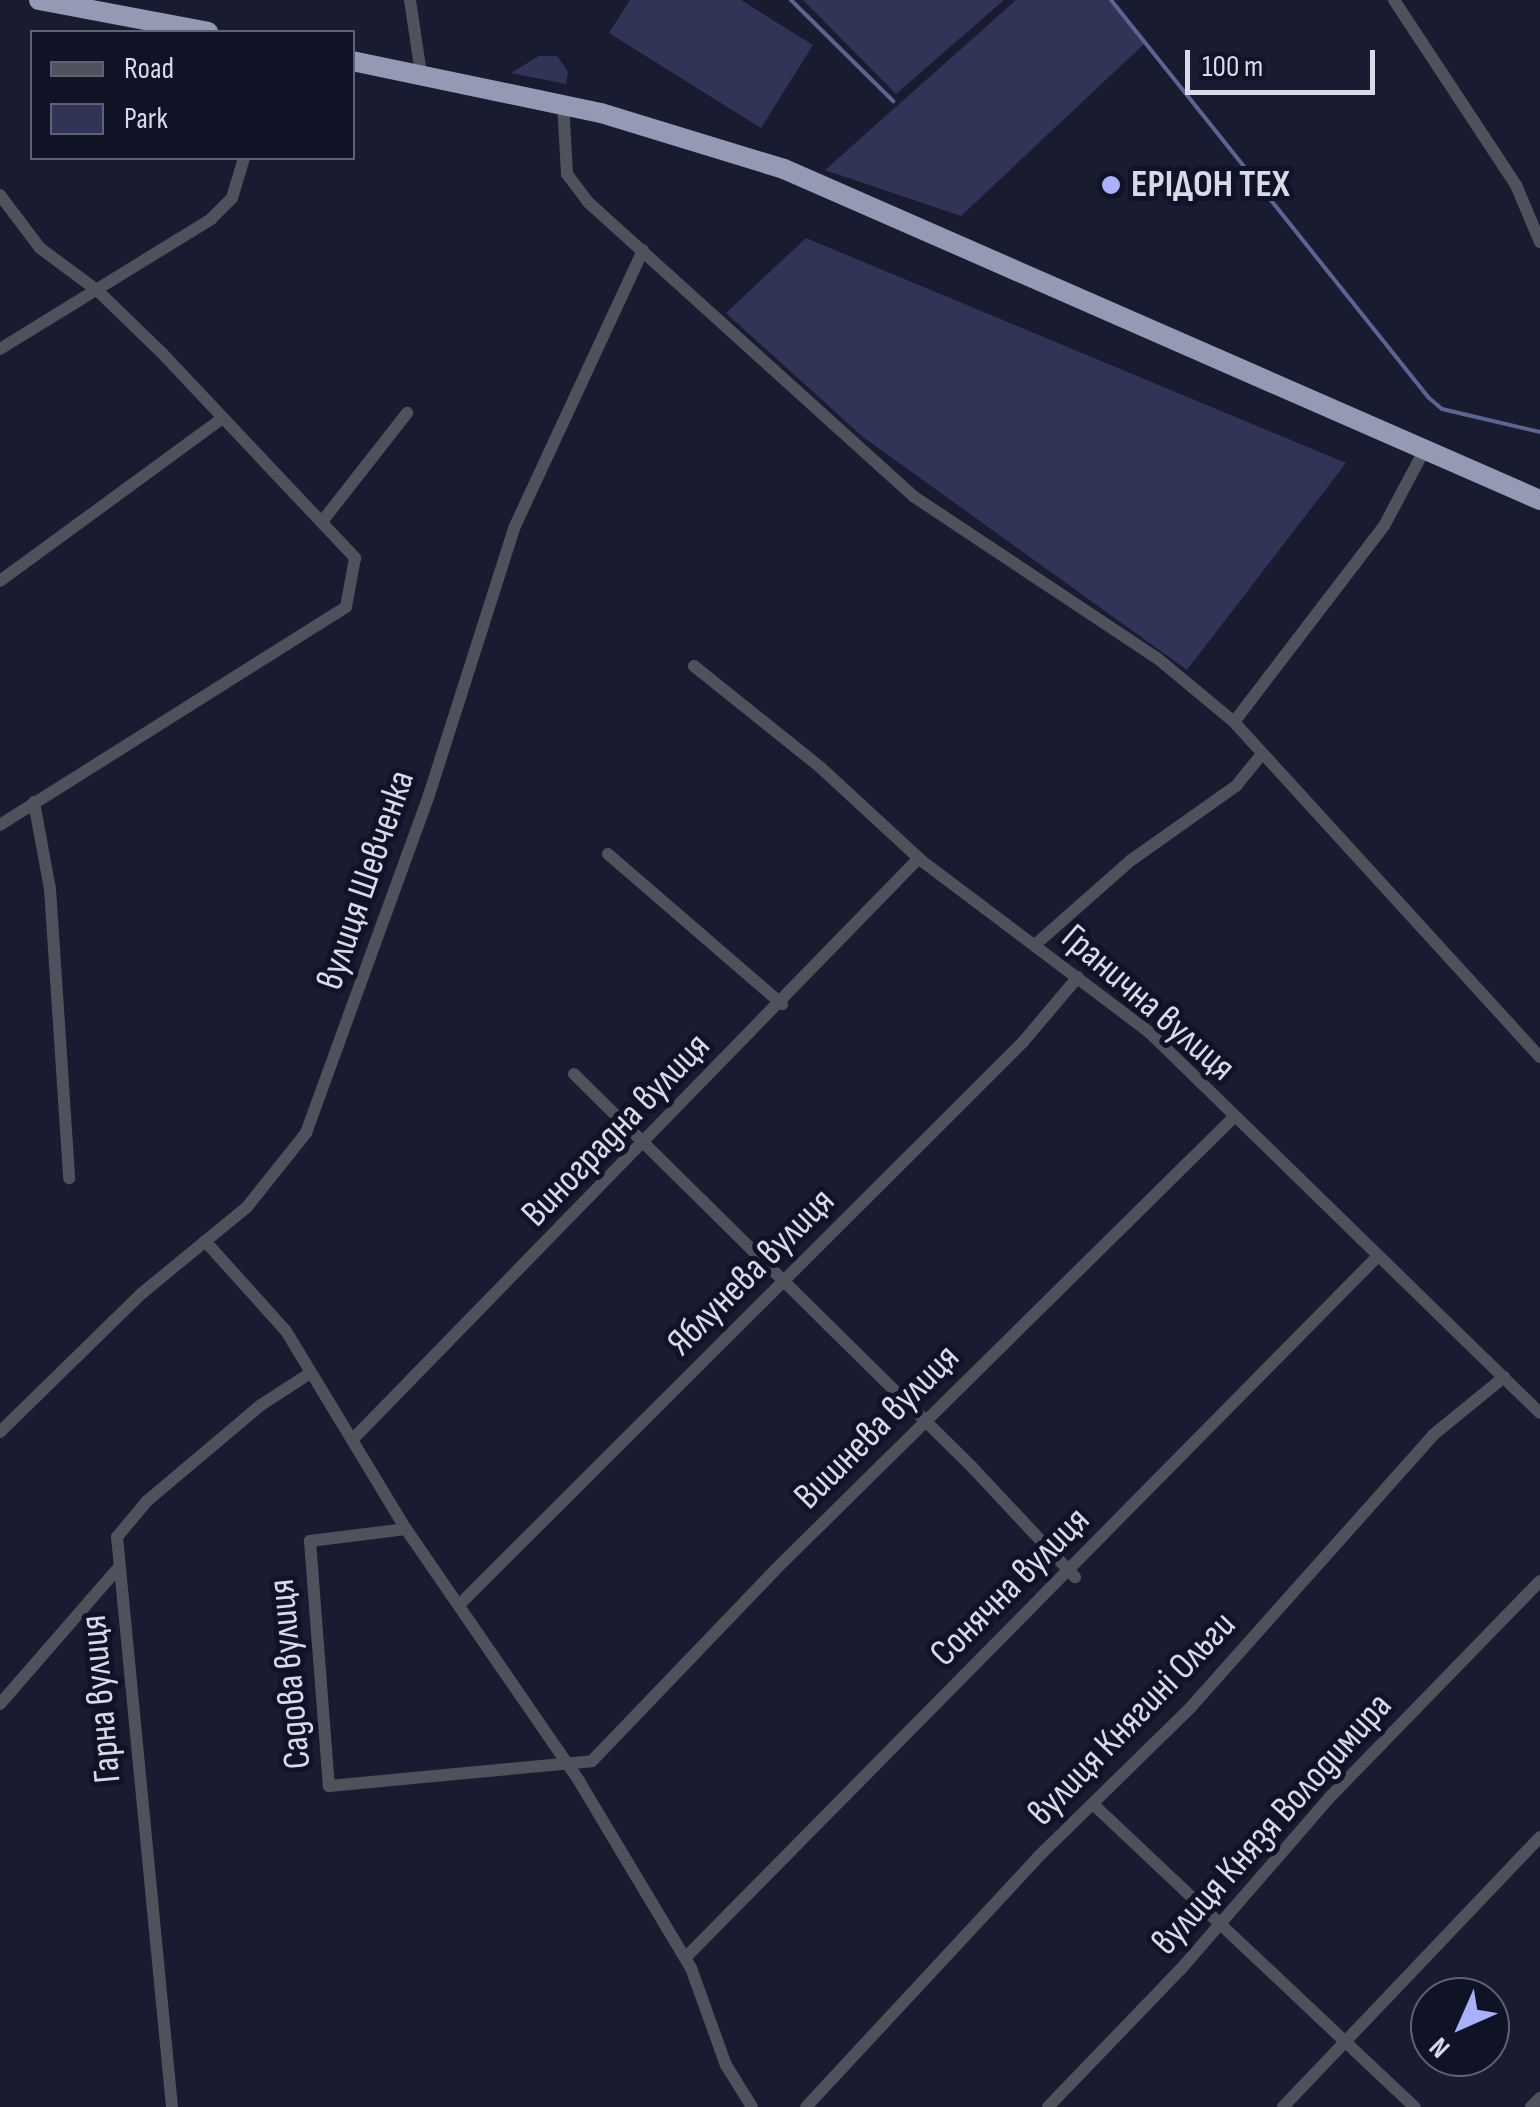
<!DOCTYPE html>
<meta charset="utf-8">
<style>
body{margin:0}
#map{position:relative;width:1540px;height:2107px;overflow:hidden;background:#191b30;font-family:"Sofia Sans Condensed",sans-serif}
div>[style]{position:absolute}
.green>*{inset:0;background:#313457}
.stream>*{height:4px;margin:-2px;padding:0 2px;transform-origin:2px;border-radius:2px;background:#5e6490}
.minor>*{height:12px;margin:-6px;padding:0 6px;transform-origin:6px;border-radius:6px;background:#4f515c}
.highway>*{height:20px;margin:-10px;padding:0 10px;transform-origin:10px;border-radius:10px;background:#9499b4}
.dots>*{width:28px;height:28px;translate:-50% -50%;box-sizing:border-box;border:5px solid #101226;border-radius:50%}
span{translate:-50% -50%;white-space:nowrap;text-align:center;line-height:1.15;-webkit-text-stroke:10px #101226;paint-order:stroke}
.poi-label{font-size:38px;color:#d7dae8;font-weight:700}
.left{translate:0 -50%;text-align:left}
.street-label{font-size:38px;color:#d7dae8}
.legend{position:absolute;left:30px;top:30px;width:325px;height:130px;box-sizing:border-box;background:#101226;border:2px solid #606274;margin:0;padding:12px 18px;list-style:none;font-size:30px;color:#d7dae8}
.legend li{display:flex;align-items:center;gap:20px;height:50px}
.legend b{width:50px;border:2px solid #606274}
.north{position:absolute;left:1410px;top:1977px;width:100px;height:100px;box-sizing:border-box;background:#101226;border:2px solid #606274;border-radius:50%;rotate:225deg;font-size:28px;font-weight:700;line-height:40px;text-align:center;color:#d7dae8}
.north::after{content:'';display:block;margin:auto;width:35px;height:45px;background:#a7b1fc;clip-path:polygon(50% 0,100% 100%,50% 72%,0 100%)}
.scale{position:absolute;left:1185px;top:50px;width:190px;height:45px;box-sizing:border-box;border:5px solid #d7dae8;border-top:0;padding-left:12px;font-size:30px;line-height:35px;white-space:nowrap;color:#d7dae8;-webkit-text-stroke:8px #101226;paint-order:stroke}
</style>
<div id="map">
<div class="green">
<i style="clip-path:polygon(630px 0,741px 0,813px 45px,761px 128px,609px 33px)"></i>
<i style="clip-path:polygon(803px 0,1004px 0,896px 94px)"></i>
<i style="clip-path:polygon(1016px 0,1111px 0,1144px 44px,961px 216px,825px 170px)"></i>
<i style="clip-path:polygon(539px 56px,557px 56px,568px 72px,566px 84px,511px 73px)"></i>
<i style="clip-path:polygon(806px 238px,1346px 463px,1187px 670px,863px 437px,726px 313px)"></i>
</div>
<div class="stream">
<i style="left:791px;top:0;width:144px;rotate:44.7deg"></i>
<i style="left:1111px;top:0;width:509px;rotate:51.38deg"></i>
<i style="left:1429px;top:398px;width:17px;rotate:40deg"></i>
<i style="left:1442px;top:409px;width:101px;rotate:13.2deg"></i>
</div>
<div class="minor">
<i style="left:410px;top:0;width:75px;rotate:81.5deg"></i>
<i style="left:1394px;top:0;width:222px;rotate:56.6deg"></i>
<i style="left:1516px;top:185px;width:62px;rotate:67.2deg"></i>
<i style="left:563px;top:104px;width:70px;rotate:86.7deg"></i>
<i style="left:567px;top:174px;width:36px;rotate:53deg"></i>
<i style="left:589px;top:203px;width:437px;rotate:42.1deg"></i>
<i style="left:913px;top:496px;width:293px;rotate:33.6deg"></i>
<i style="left:1157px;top:658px;width:100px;rotate:39.7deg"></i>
<i style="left:1234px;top:722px;width:454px;rotate:47.6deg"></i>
<i style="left:0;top:195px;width:66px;rotate:53deg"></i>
<i style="left:40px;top:248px;width:72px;rotate:36.6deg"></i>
<i style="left:98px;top:291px;width:89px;rotate:44.1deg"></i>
<i style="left:162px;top:353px;width:282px;rotate:46.7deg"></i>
<i style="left:355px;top:558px;width:50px;rotate:100.4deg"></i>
<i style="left:346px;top:607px;width:409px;rotate:147.8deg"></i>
<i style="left:0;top:349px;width:248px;rotate:-31.6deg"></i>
<i style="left:211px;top:219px;width:30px;rotate:-45deg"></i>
<i style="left:232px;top:198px;width:42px;rotate:-73.3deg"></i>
<i style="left:324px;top:519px;width:135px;rotate:-51.9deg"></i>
<i style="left:0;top:581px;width:276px;rotate:-36.2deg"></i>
<i style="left:694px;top:666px;width:161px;rotate:38.7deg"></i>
<i style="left:820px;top:767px;width:139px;rotate:42.7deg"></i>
<i style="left:922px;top:861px;width:284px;rotate:37deg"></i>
<i style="left:1149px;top:1032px;width:546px;rotate:44.26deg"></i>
<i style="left:1234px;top:722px;width:247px;rotate:-52.6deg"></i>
<i style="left:1384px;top:526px;width:87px;rotate:-62deg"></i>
<i style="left:34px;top:802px;width:88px;rotate:79.6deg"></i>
<i style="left:50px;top:889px;width:290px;rotate:86.2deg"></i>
<i style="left:608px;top:854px;width:230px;rotate:40.8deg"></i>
<i style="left:1036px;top:944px;width:125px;rotate:-41.4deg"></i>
<i style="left:1130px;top:861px;width:130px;rotate:-35.3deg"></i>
<i style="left:1236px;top:786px;width:40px;rotate:-51deg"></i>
<i style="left:574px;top:1074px;width:559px;rotate:44.64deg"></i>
<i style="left:972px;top:1467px;width:151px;rotate:46.9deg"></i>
<i style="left:205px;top:1241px;width:121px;rotate:48deg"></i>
<i style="left:286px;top:1331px;width:232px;rotate:58.8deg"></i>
<i style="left:406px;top:1529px;width:306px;rotate:55.5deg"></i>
<i style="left:579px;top:1781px;width:218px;rotate:59.1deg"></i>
<i style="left:691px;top:1968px;width:103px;rotate:70.2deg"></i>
<i style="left:726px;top:2065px;width:49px;rotate:58.2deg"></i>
<i style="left:0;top:1432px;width:197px;rotate:-44.4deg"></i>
<i style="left:141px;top:1294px;width:137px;rotate:-39.4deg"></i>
<i style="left:247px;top:1207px;width:95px;rotate:-51.4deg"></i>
<i style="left:306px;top:1133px;width:360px;rotate:-70deg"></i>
<i style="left:429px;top:795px;width:282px;rotate:-72.3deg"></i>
<i style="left:515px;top:526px;width:304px;rotate:-65.1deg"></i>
<i style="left:353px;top:1439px;width:811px;rotate:-45.75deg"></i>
<i style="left:406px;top:1529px;width:97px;rotate:172.9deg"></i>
<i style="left:310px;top:1541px;width:246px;rotate:85.6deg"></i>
<i style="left:329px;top:1786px;width:264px;rotate:-5.4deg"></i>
<i style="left:592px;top:1761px;width:265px;rotate:-46.2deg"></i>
<i style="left:775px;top:1570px;width:642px;rotate:-44.62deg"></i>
<i style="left:460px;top:1604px;width:795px;rotate:-44.95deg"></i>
<i style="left:1023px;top:1042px;width:85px;rotate:-49.8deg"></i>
<i style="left:0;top:1704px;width:181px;rotate:-49deg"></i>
<i style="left:1094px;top:1805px;width:441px;rotate:43.3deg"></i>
<i style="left:685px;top:1958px;width:984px;rotate:-45.37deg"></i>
<i style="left:172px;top:2107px;width:573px;rotate:-95.51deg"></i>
<i style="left:117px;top:1537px;width:47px;rotate:-50.2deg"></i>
<i style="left:147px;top:1501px;width:149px;rotate:-40.1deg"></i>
<i style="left:261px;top:1405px;width:57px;rotate:-32.9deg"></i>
<i style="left:806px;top:2107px;width:341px;rotate:-47.1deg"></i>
<i style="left:1038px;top:1857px;width:214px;rotate:-44.4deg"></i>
<i style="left:1191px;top:1707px;width:364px;rotate:-48.3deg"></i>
<i style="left:1433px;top:1435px;width:92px;rotate:-39.2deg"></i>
<i style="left:1048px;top:2107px;width:192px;rotate:-46.1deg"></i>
<i style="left:1181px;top:1969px;width:229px;rotate:-49.1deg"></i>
<i style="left:1331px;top:1796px;width:300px;rotate:-45.8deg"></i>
<i style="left:1283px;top:2107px;width:373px;rotate:-46.4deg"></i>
<i style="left:1531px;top:2107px;width:13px;rotate:-45deg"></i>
</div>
<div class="highway">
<i style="left:39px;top:0;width:172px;rotate:10.7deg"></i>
<i style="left:352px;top:61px;width:254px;rotate:11.8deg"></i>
<i style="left:601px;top:113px;width:191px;rotate:17deg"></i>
<i style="left:784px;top:169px;width:825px;rotate:23.65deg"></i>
</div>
<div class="dots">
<i style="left:1111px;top:185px;background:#a7b1fc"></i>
</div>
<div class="poi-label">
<span class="left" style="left:1131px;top:185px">ЕРІДОН ТЕХ</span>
</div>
<div class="street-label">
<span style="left:366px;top:880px;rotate:-71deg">вулиця Шевченка</span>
<span style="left:1148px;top:1003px;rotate:41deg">Гранична вулиця</span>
<span style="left:616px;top:1130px;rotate:-46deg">Виноградна вулиця</span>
<span style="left:751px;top:1272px;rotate:-45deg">Яблунева вулиця</span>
<span style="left:877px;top:1427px;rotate:-45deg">Вишнева вулиця</span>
<span style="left:1010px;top:1587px;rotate:-45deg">Сонячна вулиця</span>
<span style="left:290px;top:1674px;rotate:-95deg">Садова вулиця</span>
<span style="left:101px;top:1699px;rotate:-95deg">Гарна вулиця</span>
<span style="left:1132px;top:1719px;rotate:-46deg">вулиця Княгині Ольги</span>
<span style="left:1272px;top:1824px;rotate:-48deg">вулиця Князя Володимира</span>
</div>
<ul class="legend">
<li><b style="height:12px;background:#4f515c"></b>Road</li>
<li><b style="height:28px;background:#313457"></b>Park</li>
</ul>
<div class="north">N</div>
<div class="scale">100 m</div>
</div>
